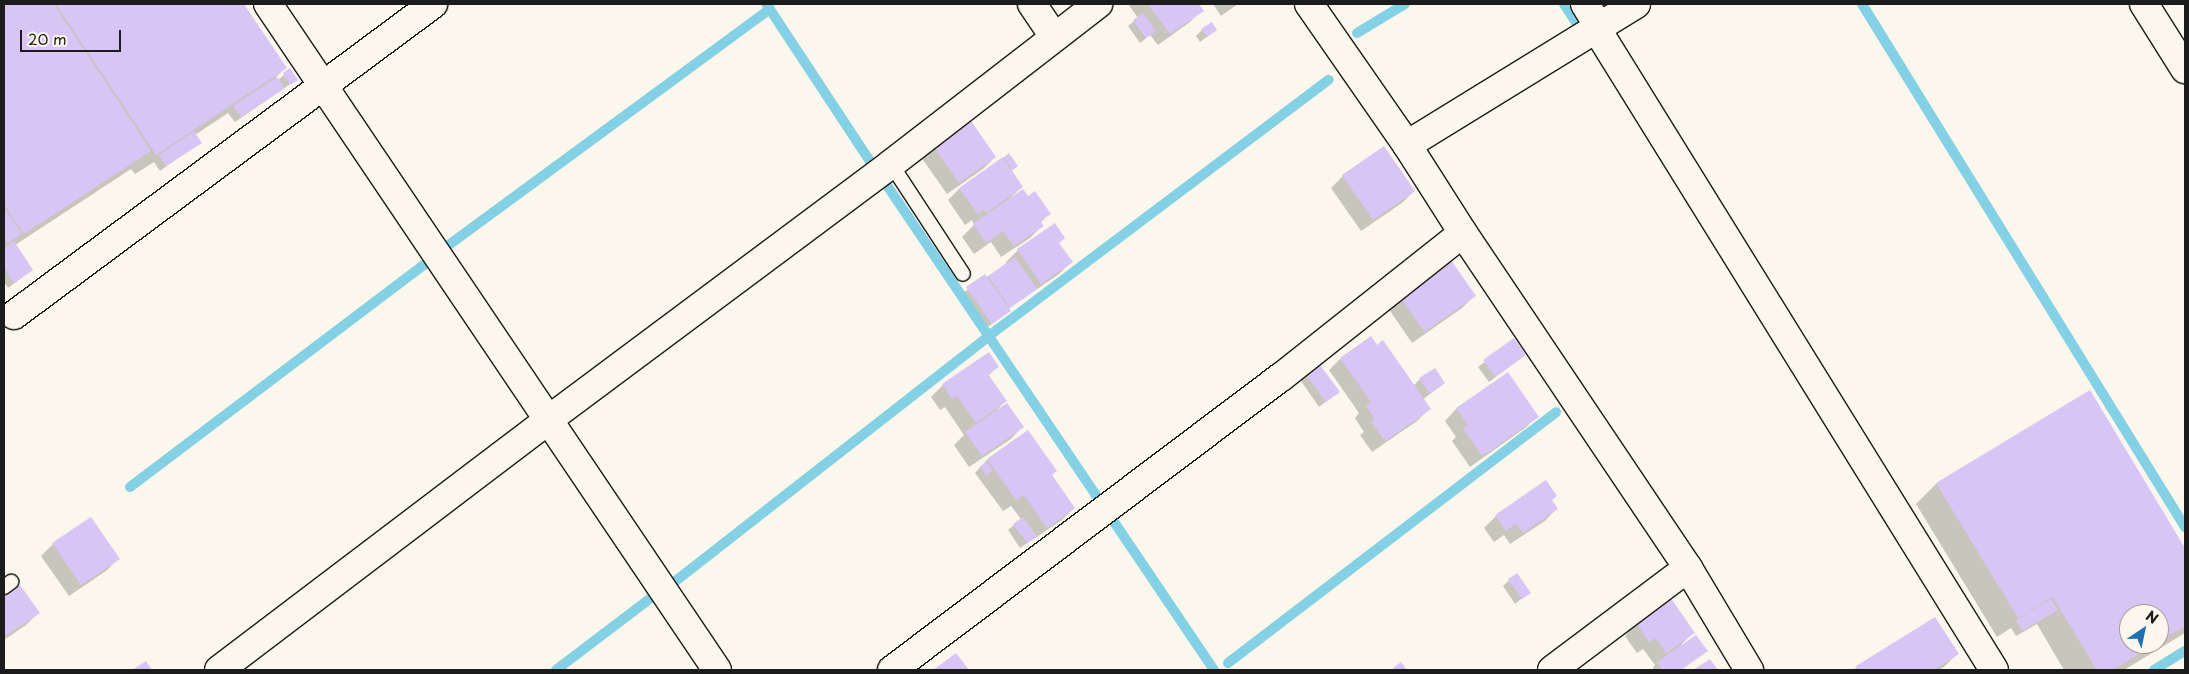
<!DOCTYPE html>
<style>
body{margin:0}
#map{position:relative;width:2189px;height:674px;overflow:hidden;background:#fbf7ec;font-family:"Playpen Sans",sans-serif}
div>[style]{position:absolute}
.shadow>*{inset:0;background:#0003}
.stream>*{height:10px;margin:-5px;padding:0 5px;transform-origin:5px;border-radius:5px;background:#84d0e4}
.building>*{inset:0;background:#d8c5f6}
.roads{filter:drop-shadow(1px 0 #1c1c1c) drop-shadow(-1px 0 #1c1c1c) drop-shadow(0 1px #1c1c1c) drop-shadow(0 -1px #1c1c1c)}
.lane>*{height:14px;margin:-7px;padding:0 7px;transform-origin:7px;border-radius:7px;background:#fbf7ec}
.street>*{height:28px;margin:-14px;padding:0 14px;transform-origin:14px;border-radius:14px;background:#fbf7ec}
.secondary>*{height:28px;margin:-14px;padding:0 14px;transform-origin:14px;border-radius:14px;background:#fbf7ec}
span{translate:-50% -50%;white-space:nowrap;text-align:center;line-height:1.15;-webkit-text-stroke:4.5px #fbf7ec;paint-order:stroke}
.frame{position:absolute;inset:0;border:5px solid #1c1c1c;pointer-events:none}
.north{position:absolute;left:2119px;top:604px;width:50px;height:50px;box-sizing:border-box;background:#fbf7ec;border:1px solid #a29f99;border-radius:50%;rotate:34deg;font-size:14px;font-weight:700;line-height:20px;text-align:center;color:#1c1c1c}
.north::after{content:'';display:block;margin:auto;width:18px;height:22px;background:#1f6fb2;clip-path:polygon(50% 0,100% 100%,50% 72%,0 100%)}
.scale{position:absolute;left:20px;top:30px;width:101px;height:22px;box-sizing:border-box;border:2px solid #1c1c1c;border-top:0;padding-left:6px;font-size:15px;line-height:18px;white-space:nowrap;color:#1c1c1c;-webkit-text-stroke:4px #fbf7ec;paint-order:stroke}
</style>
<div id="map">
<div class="shadow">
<i style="clip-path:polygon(4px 4px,243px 4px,285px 68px,276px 77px,278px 80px,290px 70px,296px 80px,235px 122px,228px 113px,195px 135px,200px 142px,160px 171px,154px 162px,135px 174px,131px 169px,15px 245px,32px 270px,8px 288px,4px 282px)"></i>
<i style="clip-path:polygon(1128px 4px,1197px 4px,1202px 10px,1190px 22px,1158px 45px,1150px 35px,1140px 43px,1128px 26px,1138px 18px)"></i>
<i style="clip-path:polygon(1213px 4px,1238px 4px,1221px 16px)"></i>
<i style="clip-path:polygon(1202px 30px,1216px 30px,1200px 42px,1196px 36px)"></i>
<i style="clip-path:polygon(933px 145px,995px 157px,983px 169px,947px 194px,921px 157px)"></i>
<i style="clip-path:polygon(1008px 155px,1016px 166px,1011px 171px,1022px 187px,1010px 198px,1028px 197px,1049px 214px,1040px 223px,1042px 226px,1030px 238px,1001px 257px,991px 242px,974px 254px,962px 237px,974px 225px,972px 220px,965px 225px,948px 200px,960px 188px)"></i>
<i style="clip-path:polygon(1343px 176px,1414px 191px,1402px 203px,1361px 231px,1331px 188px)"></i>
<i style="clip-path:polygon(1064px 238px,1058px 244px,1071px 262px,1059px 274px,1008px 309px,1003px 316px,985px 329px,961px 294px,1007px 264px,1006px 262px,1018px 250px)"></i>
<i style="clip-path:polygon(1397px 293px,1474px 296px,1462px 308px,1412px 343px,1386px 305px)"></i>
<i style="clip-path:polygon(1514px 339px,1525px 355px,1489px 382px,1478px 367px)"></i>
<i style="clip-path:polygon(1340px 359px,1413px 386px,1420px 379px,1444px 383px,1422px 400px,1429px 409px,1417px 421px,1372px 452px,1360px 435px,1364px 432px,1355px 418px,1359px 413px,1329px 370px)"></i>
<i style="clip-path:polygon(997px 367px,988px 376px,1005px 401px,997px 410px,1022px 427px,1011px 439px,969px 467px,954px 445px,964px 435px,945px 407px,940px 410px,931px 397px,943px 385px)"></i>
<i style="clip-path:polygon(1508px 374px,1537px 417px,1525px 428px,1470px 467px,1452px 441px,1456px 437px,1445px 421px,1456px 409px)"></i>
<i style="clip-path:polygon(1307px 376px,1338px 392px,1319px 407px,1301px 381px)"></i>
<i style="clip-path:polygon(evenodd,2089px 391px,2185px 550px,2185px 633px,2124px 670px,2064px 670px,2037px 624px,2016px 636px,2011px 628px,1997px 637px,1916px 504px,1936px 484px,2089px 391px,2129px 614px,2159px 614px,2159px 644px,2129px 644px,2129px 614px)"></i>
<i style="clip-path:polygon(1028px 432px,1051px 476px,1074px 508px,1062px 520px,1020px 548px,1008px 530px,1021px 519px,1011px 506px,1003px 511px,975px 473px,987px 460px)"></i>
<i style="clip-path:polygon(1545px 482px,1551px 501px,1556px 509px,1545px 521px,1510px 544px,1504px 535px,1494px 542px,1484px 528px,1496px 516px)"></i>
<i style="clip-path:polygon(53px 544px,118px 559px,106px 571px,69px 596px,41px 556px)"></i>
<i style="clip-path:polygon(1516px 574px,1529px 593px,1515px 604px,1503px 586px)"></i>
<i style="clip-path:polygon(20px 586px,38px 613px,26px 625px,4px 640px,4px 597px)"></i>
<i style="clip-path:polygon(1640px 615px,1693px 632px,1681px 645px,1706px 651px,1681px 670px,1652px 670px,1655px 665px,1643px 649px,1637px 653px,1625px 636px,1630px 630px,1628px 627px)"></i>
<i style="clip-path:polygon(1935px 618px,1957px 654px,1945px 666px,1939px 670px,1853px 670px)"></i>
</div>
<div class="stream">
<i style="left:1564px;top:4px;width:24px;rotate:57deg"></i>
<i style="left:1862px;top:4px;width:615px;rotate:58.3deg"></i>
<i style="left:767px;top:5px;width:191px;rotate:56.6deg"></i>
<i style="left:1357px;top:33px;width:56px;rotate:-31.1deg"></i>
<i style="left:884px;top:181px;width:590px;rotate:55.99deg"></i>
<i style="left:446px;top:247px;width:402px;rotate:-36.3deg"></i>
<i style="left:130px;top:487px;width:376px;rotate:-37.1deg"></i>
<i style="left:673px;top:583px;width:402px;rotate:-38deg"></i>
<i style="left:990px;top:335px;width:424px;rotate:-37deg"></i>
<i style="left:1228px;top:663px;width:413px;rotate:-37.4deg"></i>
<i style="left:556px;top:670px;width:119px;rotate:-37.2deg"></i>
<i style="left:2154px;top:670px;width:36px;rotate:-32deg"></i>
</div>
<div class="building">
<i style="clip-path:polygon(4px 4px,54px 4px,151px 151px,24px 234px,4px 204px)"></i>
<i style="clip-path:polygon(56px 4px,244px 4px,287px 68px,156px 155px)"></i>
<i style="clip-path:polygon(1148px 4px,1199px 4px,1204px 11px,1170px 34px)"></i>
<i style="clip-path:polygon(1143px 13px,1156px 31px,1146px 38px,1133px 20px)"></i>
<i style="clip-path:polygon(1212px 22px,1217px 30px,1207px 37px,1201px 29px)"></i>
<i style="clip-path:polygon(290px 68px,298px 80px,290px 85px,283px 73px)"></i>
<i style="clip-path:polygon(277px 77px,285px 88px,241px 117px,233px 106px)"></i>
<i style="clip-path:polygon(969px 118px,996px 157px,959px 183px,932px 144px)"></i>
<i style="clip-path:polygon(194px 131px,202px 143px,166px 166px,159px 155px)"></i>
<i style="clip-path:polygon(1384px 146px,1415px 191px,1373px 220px,1342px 175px)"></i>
<i style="clip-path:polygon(1009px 153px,1018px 166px,1013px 170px,1004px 157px)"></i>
<i style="clip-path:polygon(1003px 157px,1023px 187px,986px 213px,984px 209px,978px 214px,959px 188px)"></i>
<i style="clip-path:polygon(1023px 189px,1028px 196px,1035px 191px,1051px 214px,1040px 221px,1044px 226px,1014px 246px,1003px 231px,986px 243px,973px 224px)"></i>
<i style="clip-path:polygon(4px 207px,22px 234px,7px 243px,4px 238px)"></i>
<i style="clip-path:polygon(1055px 223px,1065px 238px,1059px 243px,1073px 262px,1041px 284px,1017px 249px)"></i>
<i style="clip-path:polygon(14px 241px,33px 270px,14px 283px,4px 267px,4px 248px)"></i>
<i style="clip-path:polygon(1448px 256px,1476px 296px,1424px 332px,1397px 292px)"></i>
<i style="clip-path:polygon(1015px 257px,1037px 289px,1010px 308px,988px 276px)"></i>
<i style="clip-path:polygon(985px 274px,1011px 311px,992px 324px,966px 287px)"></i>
<i style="clip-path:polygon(1371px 336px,1377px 345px,1383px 340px,1431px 409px,1385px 441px,1371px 422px,1375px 420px,1366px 405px,1371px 402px,1340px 358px)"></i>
<i style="clip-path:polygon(1514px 338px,1526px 355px,1495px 377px,1483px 360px)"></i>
<i style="clip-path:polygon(989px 352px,999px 367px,988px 374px,1007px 401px,976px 423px,957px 396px,952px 399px,942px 384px)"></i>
<i style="clip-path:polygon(1320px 365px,1340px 392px,1326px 402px,1306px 375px)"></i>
<i style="clip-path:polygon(1435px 368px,1445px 383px,1430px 394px,1419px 378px)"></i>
<i style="clip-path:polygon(1508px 372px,1539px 417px,1482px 456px,1463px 428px,1468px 425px,1456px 408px)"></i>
<i style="clip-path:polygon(2090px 390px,2185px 548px,2185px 626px,2159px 642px,2159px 614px,2129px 614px,2129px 644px,2156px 644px,2112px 670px,2097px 670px,2053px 597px,2018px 618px,1936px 483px)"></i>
<i style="clip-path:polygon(1007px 403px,1024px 427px,982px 456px,965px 432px)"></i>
<i style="clip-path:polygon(1028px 430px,1057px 471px,1052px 475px,1075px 508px,1047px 528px,1024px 495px,1016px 500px,987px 459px)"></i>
<i style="clip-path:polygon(987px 462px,993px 471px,986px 476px,980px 466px)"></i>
<i style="clip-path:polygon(1546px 480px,1557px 496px,1552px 500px,1558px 509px,1523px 533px,1516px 524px,1506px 531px,1495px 515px)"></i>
<i style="clip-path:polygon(91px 517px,120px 559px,81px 585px,52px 543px)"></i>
<i style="clip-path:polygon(1023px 517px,1037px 537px,1027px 543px,1013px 524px)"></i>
<i style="clip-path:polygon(1517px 573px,1531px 593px,1522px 599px,1508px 579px)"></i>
<i style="clip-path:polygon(20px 585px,40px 613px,4px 637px,4px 596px)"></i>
<i style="clip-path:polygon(1668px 594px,1695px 633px,1666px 653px,1656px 638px,1649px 642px,1636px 623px)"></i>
<i style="clip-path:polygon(2051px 599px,2058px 610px,2022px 631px,2016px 620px)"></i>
<i style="clip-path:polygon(1935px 617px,1959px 654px,1934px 670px,1858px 670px,1856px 666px)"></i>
<i style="clip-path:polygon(1696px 635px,1708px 651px,1681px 670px,1662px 670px,1657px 662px)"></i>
<i style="clip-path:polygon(956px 653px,969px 670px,933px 670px)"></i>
<i style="clip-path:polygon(1710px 659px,1718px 670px,1693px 670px)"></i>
<i style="clip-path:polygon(146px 661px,152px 670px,132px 670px)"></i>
<i style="clip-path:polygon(1401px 662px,1407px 670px,1394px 670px,1393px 668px)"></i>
</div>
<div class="roads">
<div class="lane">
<i style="left:891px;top:164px;width:131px;rotate:56.8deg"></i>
<i style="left:4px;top:587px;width:9px;rotate:-36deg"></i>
</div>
<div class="street">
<i style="left:268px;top:4px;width:803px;rotate:56.01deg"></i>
<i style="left:1032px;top:4px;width:40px;rotate:56deg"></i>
<i style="left:1585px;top:4px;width:15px;rotate:58deg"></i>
<i style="left:1593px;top:17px;width:11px;rotate:75deg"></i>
<i style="left:1596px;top:28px;width:755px;rotate:58.2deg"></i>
<i style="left:2144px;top:4px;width:77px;rotate:57.8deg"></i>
<i style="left:1407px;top:145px;width:269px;rotate:-31.6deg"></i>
<i style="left:14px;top:315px;width:522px;rotate:-36.58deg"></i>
<i style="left:219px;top:670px;width:413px;rotate:-37.2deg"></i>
<i style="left:548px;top:420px;width:428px;rotate:-36.7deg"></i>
<i style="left:891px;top:164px;width:262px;rotate:-37.7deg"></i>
<i style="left:892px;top:670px;width:486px;rotate:-37deg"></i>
<i style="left:1280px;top:378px;width:233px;rotate:-38.4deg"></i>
<i style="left:1552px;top:670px;width:170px;rotate:-36.9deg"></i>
</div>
<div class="secondary">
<i style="left:1309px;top:4px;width:172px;rotate:55.2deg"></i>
<i style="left:1407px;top:145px;width:104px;rotate:57.5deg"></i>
<i style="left:1463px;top:233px;width:404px;rotate:56.1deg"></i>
<i style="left:1688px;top:568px;width:119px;rotate:59.1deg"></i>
</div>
</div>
<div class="frame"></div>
<div class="north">N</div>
<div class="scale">20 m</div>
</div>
